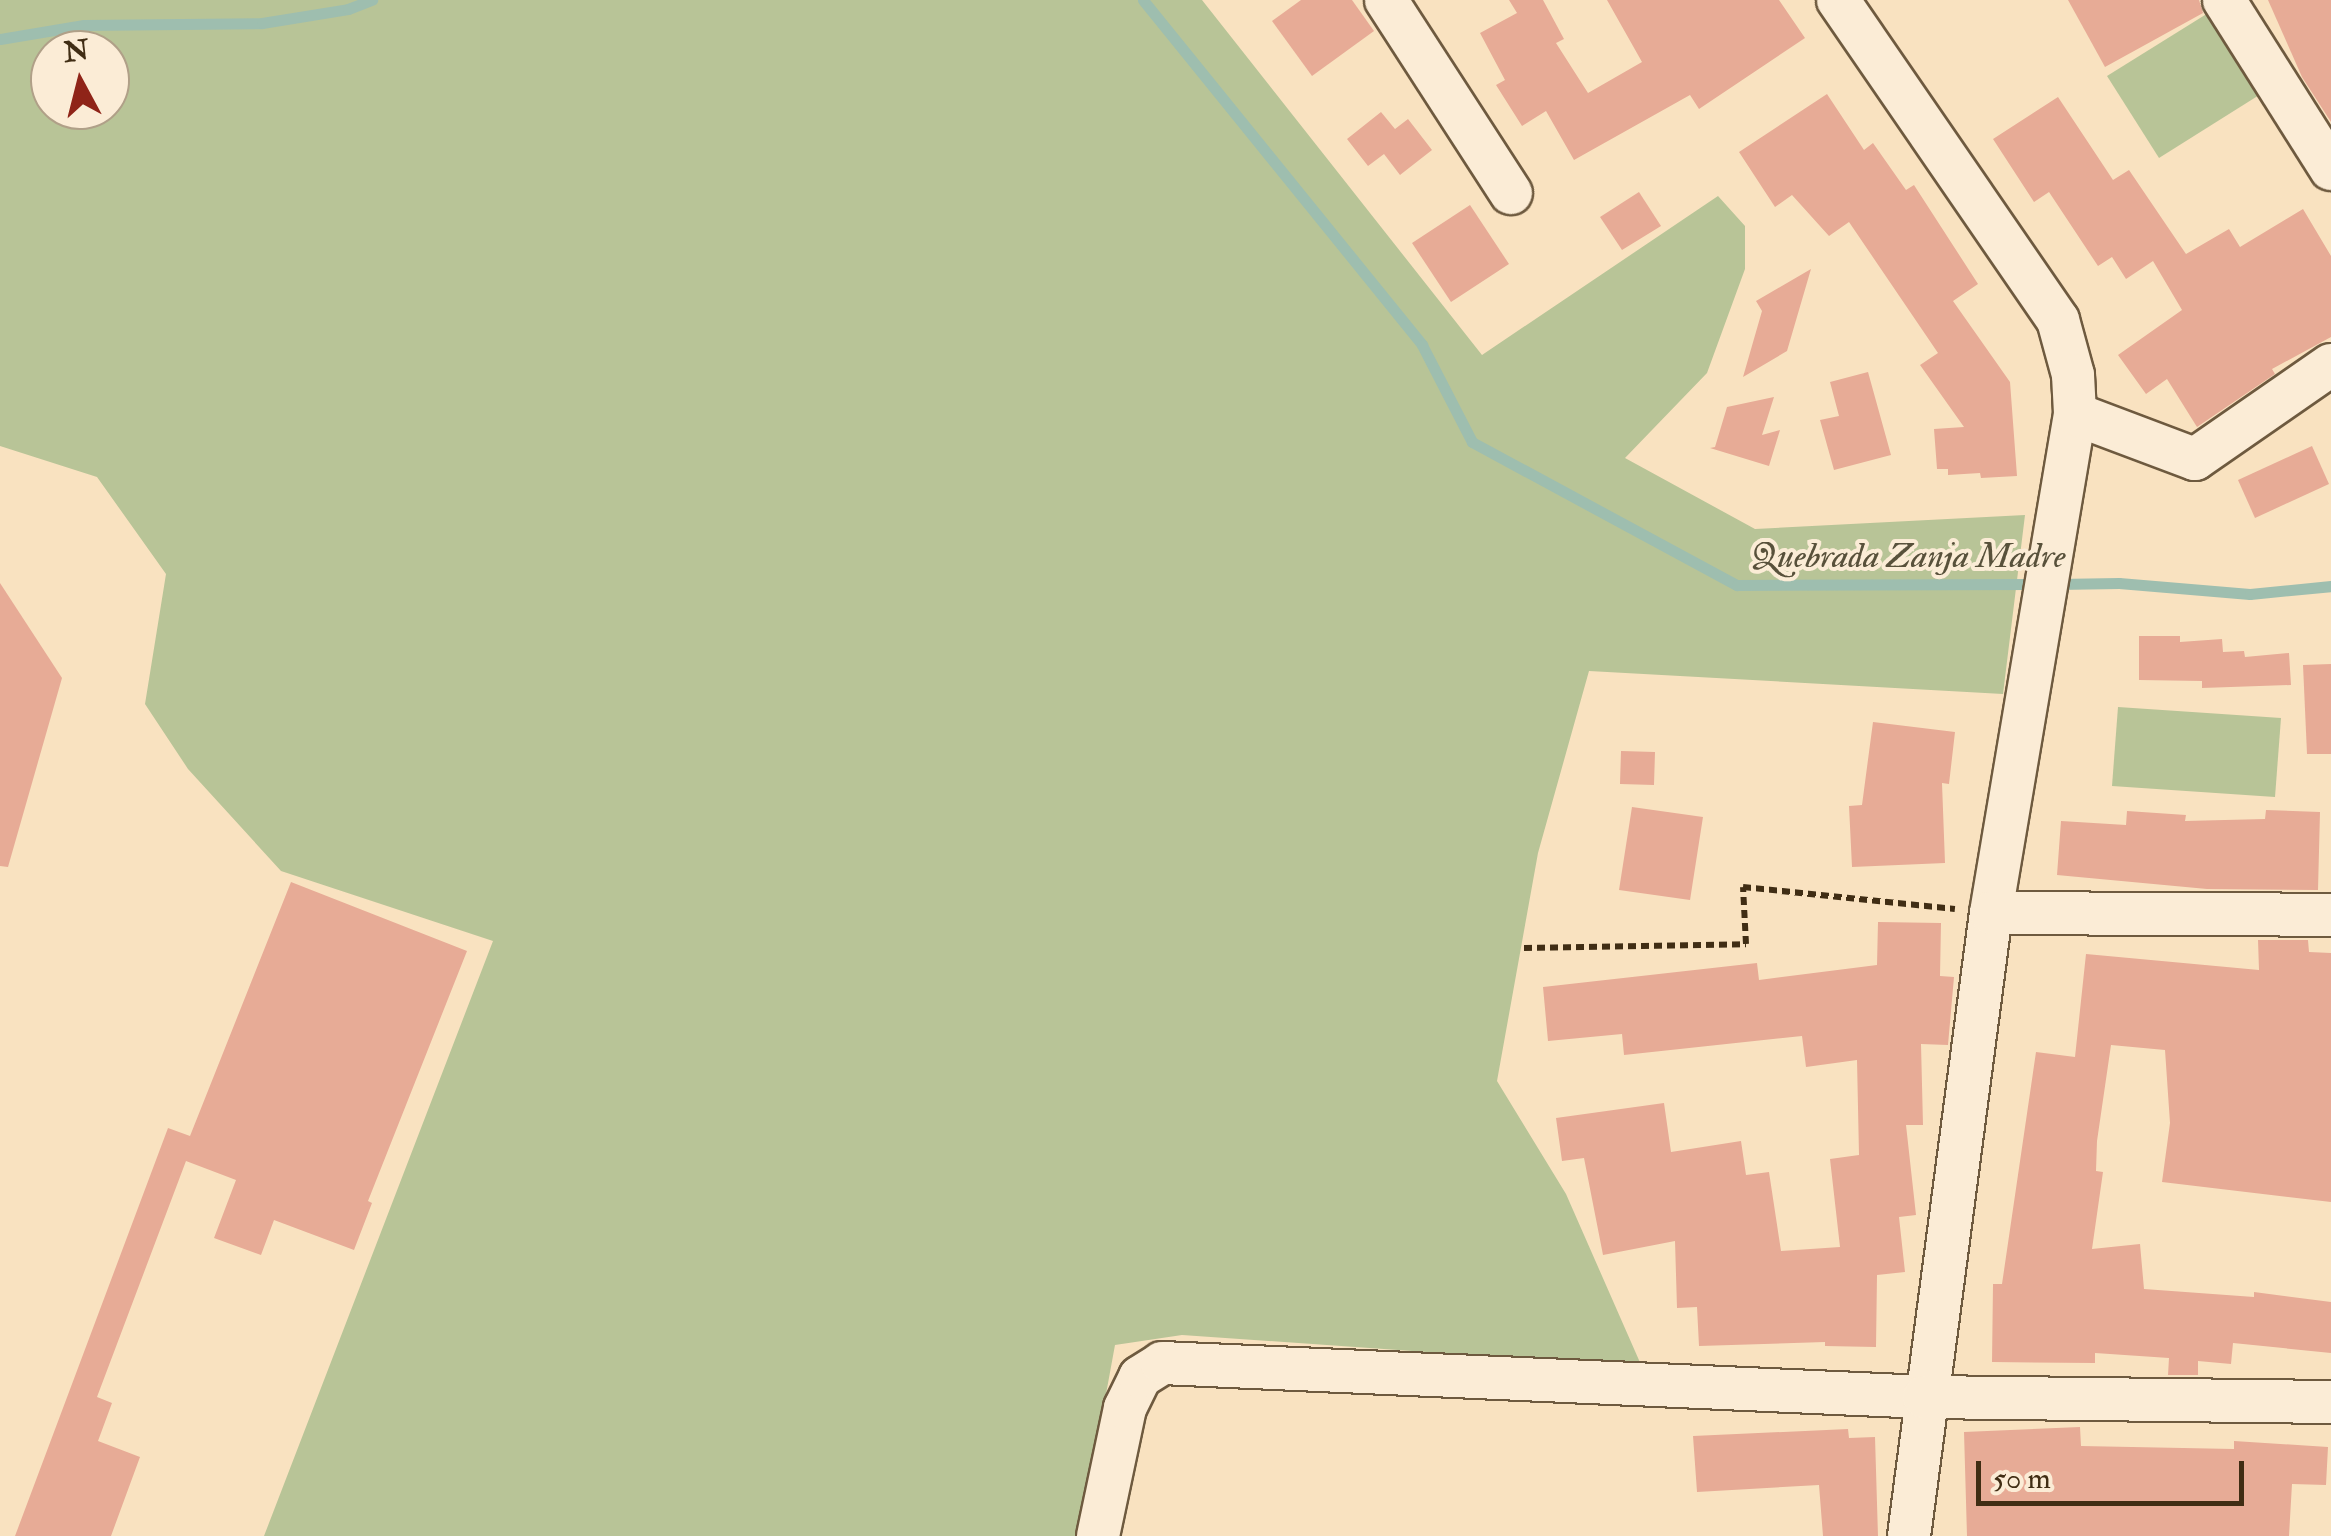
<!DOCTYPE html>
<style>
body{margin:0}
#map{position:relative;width:2331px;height:1536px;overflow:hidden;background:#f9e2c0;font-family:"IM FELL Double Pica",serif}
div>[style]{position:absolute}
.green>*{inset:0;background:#b8c497}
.stream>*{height:11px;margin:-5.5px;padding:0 5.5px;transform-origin:5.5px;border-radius:5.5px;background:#9ebeaf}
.building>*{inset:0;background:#e7ab96}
.path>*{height:6px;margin-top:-3px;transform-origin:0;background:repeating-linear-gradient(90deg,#402d14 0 8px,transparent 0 13px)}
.roads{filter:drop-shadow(2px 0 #6e5a3f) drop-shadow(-2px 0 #6e5a3f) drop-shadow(0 2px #6e5a3f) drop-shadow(0 -2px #6e5a3f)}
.minor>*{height:42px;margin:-21px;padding:0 21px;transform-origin:21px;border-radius:21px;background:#fbecd6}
span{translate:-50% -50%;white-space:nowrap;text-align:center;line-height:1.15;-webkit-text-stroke:8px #fbecd6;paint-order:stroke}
.water-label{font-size:35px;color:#58513b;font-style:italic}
.north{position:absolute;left:30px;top:30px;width:100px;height:100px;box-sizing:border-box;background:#fbecd6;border:2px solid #b0a088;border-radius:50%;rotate:353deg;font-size:28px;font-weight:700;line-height:40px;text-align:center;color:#402d14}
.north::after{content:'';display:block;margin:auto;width:35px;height:45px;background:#8f2418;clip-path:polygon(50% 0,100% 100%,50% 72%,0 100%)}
.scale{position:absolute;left:1976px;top:1461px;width:268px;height:45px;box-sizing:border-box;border:5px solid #402d14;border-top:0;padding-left:12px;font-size:30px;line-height:35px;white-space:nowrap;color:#402d14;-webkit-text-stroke:8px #fbecd6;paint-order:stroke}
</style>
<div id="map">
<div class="green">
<i style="clip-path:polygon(evenodd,0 0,1202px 0,1482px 355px,1718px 196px,1745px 226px,1745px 269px,1707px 373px,1625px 458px,1755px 529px,2025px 515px,2003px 694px,1589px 671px,1538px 853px,1497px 1081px,1566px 1194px,1642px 1367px,1182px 1335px,1115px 1345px,1080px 1536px,264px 1536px,493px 941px,281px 871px,188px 769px,145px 704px,166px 574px,97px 477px,0 446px,0 0,50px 50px,110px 50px,110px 110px,50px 110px,50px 50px)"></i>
<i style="clip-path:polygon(2213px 10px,2264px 92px,2159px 158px,2107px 76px)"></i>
<i style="clip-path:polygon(2118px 707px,2281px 718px,2275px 797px,2112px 786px)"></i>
</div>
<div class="stream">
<i style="left:1143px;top:0;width:444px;rotate:51deg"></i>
<i style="left:1422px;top:345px;width:109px;rotate:62.7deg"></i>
<i style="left:1472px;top:442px;width:301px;rotate:28.4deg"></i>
<i style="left:1737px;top:585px;width:301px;rotate:-0.2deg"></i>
<i style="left:0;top:39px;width:85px;rotate:-9.5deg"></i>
<i style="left:84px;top:25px;width:178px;rotate:-0.6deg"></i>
<i style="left:262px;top:23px;width:87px;rotate:-9.2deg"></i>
<i style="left:348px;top:9px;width:26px;rotate:-21deg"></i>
<i style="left:2057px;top:584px;width:62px;rotate:-0.9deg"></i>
<i style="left:2119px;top:583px;width:131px;rotate:4.8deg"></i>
<i style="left:2250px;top:594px;width:81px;rotate:-5.6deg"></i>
</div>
<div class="building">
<i style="clip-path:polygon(1301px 0,1352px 0,1374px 31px,1312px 76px,1272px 21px)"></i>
<i style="clip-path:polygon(1509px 0,1543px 0,1564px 39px,1556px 43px,1588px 93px,1642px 62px,1607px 0,1779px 0,1805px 38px,1699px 109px,1690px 95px,1574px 160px,1546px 111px,1522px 126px,1496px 85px,1505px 80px,1480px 33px,1517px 13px)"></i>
<i style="clip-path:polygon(2068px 0,2199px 0,2203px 13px,2105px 67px)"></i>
<i style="clip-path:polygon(2268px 0,2331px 0,2331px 122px,2302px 77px)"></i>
<i style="clip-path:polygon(1827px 94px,1864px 150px,1873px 143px,1906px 190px,1914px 185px,1978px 284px,1953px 301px,2010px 382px,2017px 476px,1981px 478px,1980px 473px,1948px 475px,1948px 469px,1937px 469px,1934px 429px,1964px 427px,1920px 365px,1938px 353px,1849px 222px,1829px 236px,1792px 195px,1775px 207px,1739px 152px)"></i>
<i style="clip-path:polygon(2058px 97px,2113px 180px,2129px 170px,2186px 254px,2229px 229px,2240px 247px,2303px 209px,2331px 256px,2331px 337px,2272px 369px,2275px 374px,2197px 427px,2167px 379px,2146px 394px,2118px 355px,2182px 310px,2153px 261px,2126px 279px,2112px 257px,2098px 266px,2049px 192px,2034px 202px,1993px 139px)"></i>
<i style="clip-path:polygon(1381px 112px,1395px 129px,1408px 119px,1432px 150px,1400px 175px,1384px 154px,1368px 166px,1347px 139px)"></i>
<i style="clip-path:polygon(1639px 192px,1661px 226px,1622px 250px,1600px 217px)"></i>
<i style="clip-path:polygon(1470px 205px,1509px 264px,1451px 302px,1412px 243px)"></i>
<i style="clip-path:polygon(1811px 269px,1787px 351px,1743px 377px,1762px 311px,1756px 301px)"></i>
<i style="clip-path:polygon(1868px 372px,1891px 455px,1834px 470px,1820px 420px,1839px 416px,1830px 382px)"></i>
<i style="clip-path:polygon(1774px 397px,1762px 435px,1780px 430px,1769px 466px,1710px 448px,1715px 447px,1727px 407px)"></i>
<i style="clip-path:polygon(2312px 446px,2329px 484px,2255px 518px,2238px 480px)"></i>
<i style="clip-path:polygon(0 583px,62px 678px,8px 867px,0 866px)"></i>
<i style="clip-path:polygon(2139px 636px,2180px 636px,2180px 642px,2222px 639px,2223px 652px,2244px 651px,2245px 657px,2289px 653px,2291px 685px,2202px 688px,2202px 681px,2139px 680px)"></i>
<i style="clip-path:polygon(2331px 664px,2331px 754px,2307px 754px,2303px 665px)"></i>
<i style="clip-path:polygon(1873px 722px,1955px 732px,1949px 784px,1942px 783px,1945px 863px,1852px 867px,1849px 806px,1862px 805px)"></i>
<i style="clip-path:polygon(1621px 751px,1655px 752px,1654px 785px,1620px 784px)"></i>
<i style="clip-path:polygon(1632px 807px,1703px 817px,1690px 900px,1619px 890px)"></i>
<i style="clip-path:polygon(2266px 810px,2320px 812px,2318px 890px,2207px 889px,2057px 875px,2061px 821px,2126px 825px,2127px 811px,2186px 815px,2185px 821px,2265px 819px)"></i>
<i style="clip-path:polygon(291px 882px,467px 951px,368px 1201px,372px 1203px,354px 1250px,274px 1220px,261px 1255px,214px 1238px,236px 1180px,186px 1161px,97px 1397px,112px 1403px,98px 1441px,140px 1457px,111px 1536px,15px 1536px,168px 1128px,190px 1136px)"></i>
<i style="clip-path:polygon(1878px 922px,1941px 923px,1940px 976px,1954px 977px,1948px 1045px,1921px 1044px,1923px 1125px,1906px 1125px,1916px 1215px,1899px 1217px,1905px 1272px,1877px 1275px,1876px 1347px,1825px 1346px,1825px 1342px,1699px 1346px,1697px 1307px,1677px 1308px,1675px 1241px,1603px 1255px,1584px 1158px,1562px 1161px,1556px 1118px,1664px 1103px,1671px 1152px,1741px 1141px,1746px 1175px,1769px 1172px,1781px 1251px,1840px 1247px,1830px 1159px,1859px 1155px,1857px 1060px,1806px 1067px,1802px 1036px,1624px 1055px,1622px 1034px,1548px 1041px,1543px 987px,1757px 963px,1759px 980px,1877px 965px)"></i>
<i style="clip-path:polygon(2258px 940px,2308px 940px,2309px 952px,2331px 953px,2331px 1202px,2162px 1182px,2170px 1123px,2165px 1050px,2111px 1045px,2097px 1141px,2096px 1171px,2103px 1172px,2092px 1249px,2140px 1244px,2144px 1289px,2254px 1297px,2254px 1292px,2331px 1302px,2331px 1353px,2233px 1343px,2231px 1364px,2198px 1361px,2198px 1375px,2168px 1375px,2169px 1358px,2095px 1353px,2095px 1363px,1992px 1362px,1993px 1284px,2002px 1284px,2036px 1052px,2075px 1057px,2086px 954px,2259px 970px)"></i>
<i style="clip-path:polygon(2080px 1427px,2081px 1446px,2234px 1449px,2234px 1441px,2328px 1447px,2326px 1485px,2292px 1484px,2289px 1536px,1967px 1536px,1964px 1432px)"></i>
<i style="clip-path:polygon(1848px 1429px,1849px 1438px,1875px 1437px,1878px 1536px,1823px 1536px,1819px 1485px,1697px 1492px,1693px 1436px)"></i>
</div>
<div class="path">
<i style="left:1524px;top:948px;width:222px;rotate:-1deg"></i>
<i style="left:1746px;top:944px;width:57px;rotate:-93deg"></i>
<i style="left:1743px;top:887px;width:213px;rotate:5.9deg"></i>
</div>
<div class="roads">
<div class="minor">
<i style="left:1386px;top:0;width:230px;rotate:57.1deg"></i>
<i style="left:1838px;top:0;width:388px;rotate:55.5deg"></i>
<i style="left:2058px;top:320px;width:57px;rotate:74.7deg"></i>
<i style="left:2073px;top:375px;width:39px;rotate:87deg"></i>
<i style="left:2075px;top:414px;width:506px;rotate:99.56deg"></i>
<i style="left:1991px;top:913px;width:628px;rotate:97.5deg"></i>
<i style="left:2224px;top:0;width:200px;rotate:57.7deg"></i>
<i style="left:2075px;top:414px;width:128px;rotate:20.6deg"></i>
<i style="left:2195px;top:459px;width:165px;rotate:-34.7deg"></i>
<i style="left:1991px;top:913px;width:340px;rotate:0.3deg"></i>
<i style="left:1098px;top:1536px;width:131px;rotate:-78.1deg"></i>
<i style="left:1125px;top:1408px;width:34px;rotate:-64deg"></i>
<i style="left:1140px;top:1377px;width:26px;rotate:-32deg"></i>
<i style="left:1162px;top:1363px;width:763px;rotate:2.55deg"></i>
<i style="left:1924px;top:1397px;width:407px;rotate:0.7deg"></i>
</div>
</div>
<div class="water-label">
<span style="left:1908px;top:556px">Quebrada Zanja Madre</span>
</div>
<div class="north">N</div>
<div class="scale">50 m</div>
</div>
